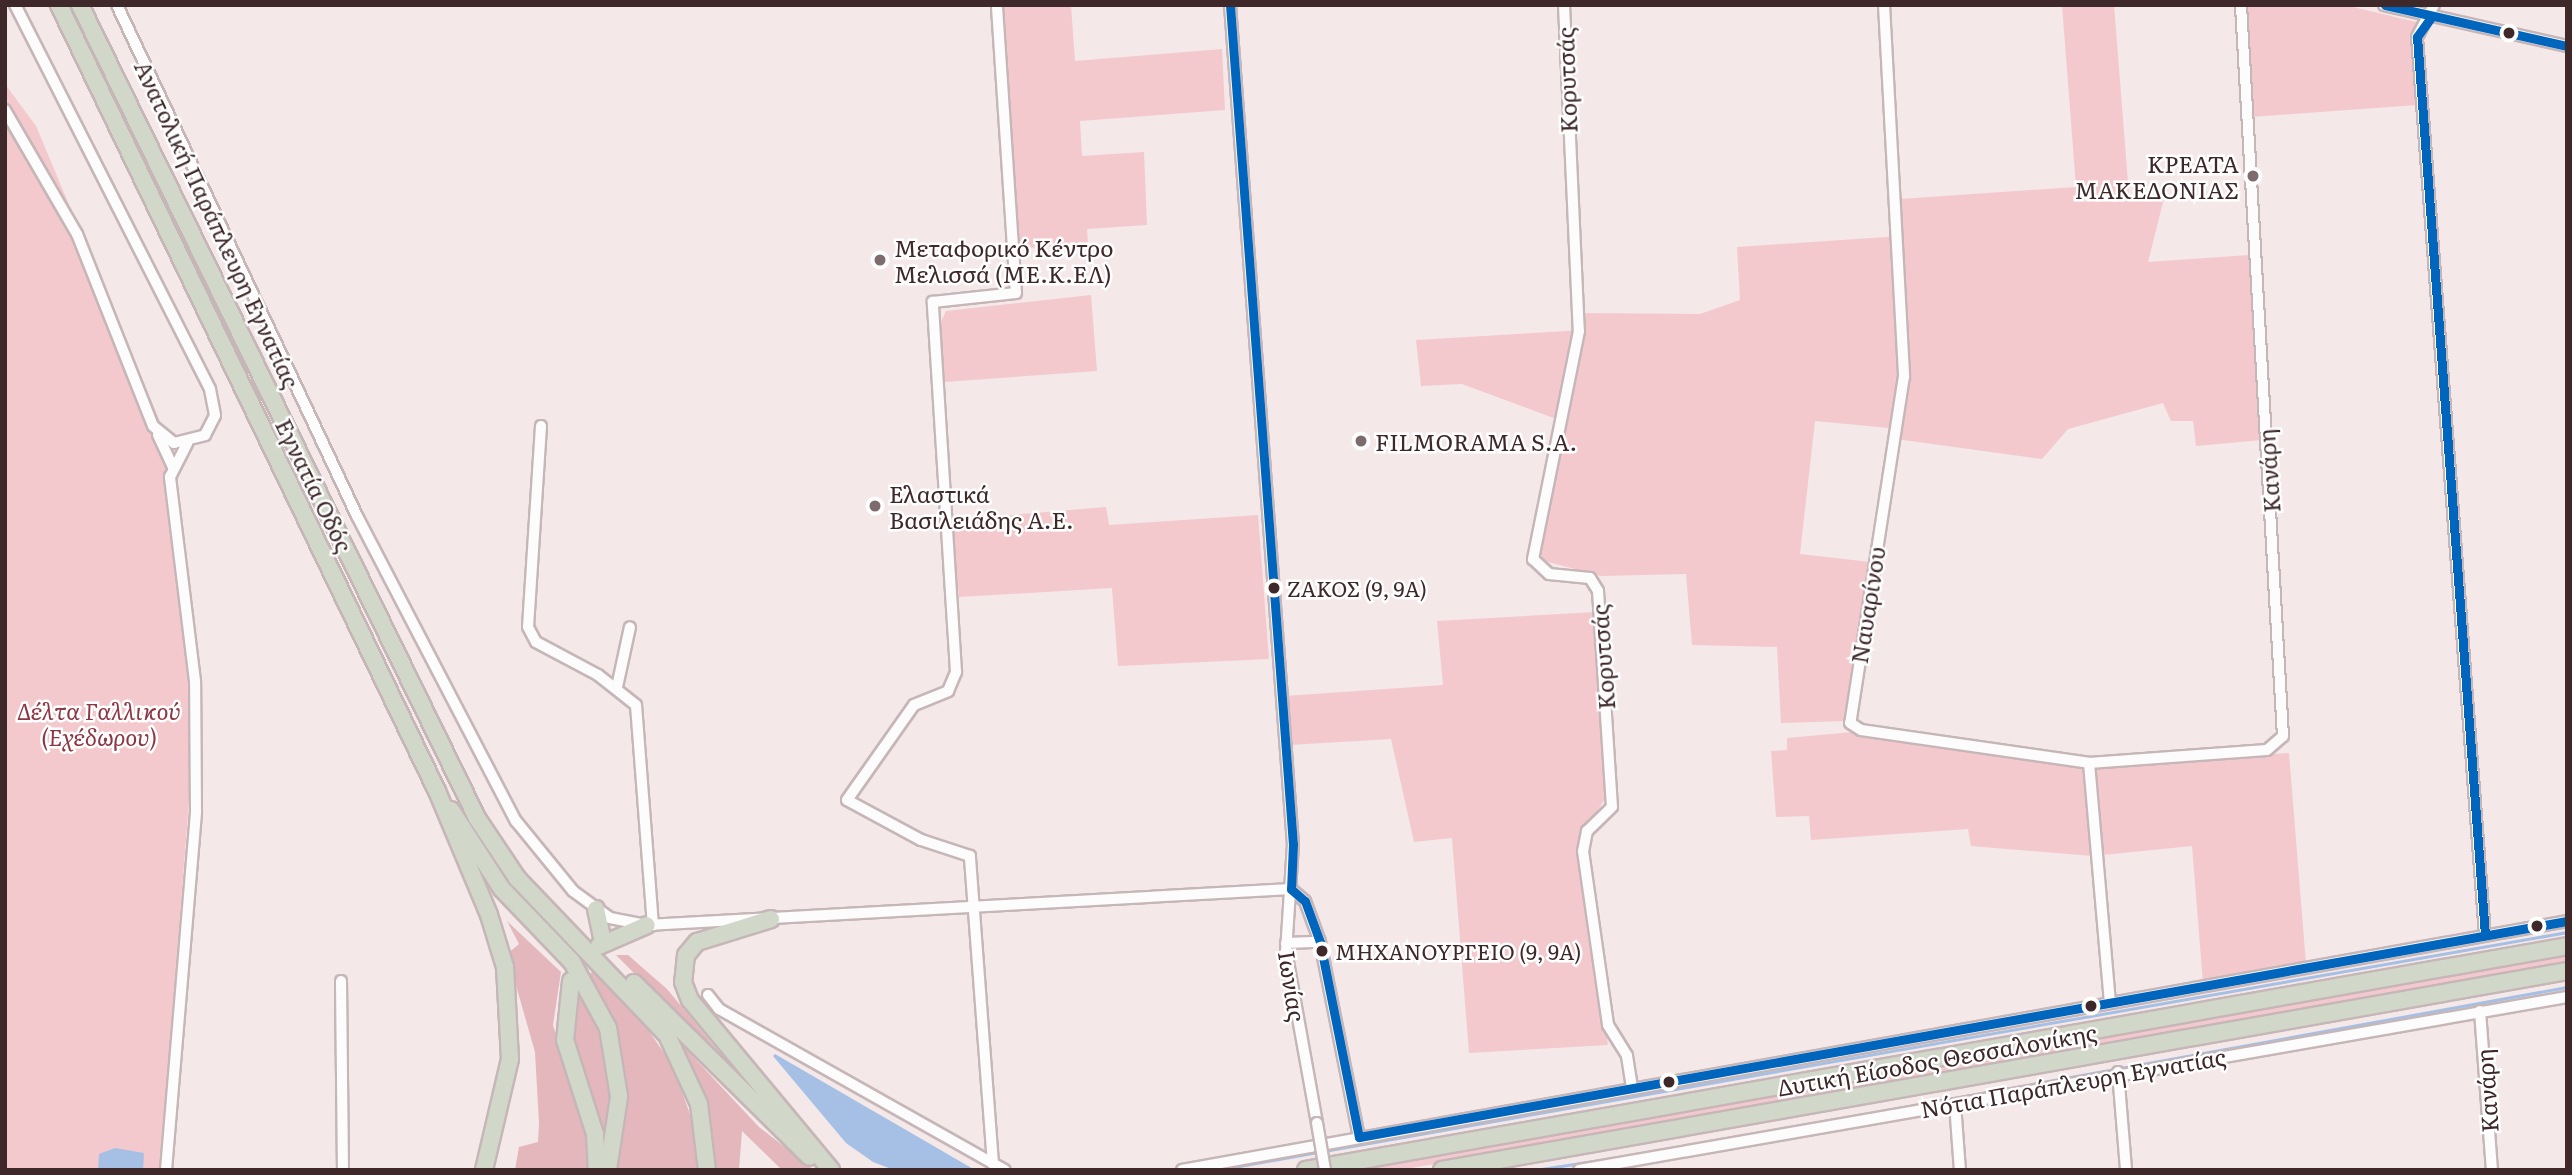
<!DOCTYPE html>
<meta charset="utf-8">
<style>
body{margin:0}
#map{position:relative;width:2572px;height:1175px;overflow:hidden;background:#f4e8e9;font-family:Literata,serif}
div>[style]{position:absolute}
.green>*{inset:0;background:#f3c9cd}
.forest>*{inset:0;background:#e4b7bc}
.water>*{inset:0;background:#a5c0e4}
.stream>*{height:2.5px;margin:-1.25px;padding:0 1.25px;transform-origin:1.25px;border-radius:1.25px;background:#a5c0e4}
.roads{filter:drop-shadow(2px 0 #c6b6b8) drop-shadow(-2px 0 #c6b6b8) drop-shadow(0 2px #c6b6b8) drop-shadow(0 -2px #c6b6b8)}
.minor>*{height:10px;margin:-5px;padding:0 5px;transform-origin:5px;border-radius:5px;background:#fdfcfc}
.highway>*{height:16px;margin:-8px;padding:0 8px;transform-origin:8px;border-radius:8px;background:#d2d8c9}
.bridges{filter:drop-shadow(2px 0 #c6b6b8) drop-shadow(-2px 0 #c6b6b8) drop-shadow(0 2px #c6b6b8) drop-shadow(0 -2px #c6b6b8)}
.minor-bridge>*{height:10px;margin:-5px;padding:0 5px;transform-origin:5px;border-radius:5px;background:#fdfcfc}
.bus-1>*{height:9px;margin:-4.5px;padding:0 4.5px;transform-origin:4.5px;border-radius:4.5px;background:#0065bd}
.dots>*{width:19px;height:19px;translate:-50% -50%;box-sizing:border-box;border:4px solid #fff;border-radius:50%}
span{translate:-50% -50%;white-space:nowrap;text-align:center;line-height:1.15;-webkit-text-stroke:5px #fff;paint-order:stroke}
.bus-label{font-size:21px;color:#3e282a}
.left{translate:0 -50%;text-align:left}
.street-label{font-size:23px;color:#3e282a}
.poi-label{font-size:23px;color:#3e282a}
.right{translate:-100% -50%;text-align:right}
.park-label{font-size:23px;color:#8d3745;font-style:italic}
.frame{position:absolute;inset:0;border:7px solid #3e282a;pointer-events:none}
</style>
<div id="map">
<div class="green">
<i style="clip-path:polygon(1003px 5px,1071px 5px,1075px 61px,1222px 49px,1225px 110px,1080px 121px,1082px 156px,1144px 152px,1147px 225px,1087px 229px,1088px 243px,1017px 249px)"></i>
<i style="clip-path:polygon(2062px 5px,2114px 5px,2129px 195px,2165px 194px,2148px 262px,2249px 255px,2262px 440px,2196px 446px,2193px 421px,2171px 421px,2163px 403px,2068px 429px,2042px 459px,1889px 438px,1889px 428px,1815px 421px,1800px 554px,1870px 562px,1847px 721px,1781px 723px,1777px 647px,1692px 645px,1686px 574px,1600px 576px,1545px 561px,1539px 551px,1567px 423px,1462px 384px,1421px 386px,1416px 340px,1583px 330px,1583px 313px,1700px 314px,1740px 300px,1737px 247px,1901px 236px,1900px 199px,2076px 187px)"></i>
<i style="clip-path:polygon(2247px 5px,2345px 5px,2416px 22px,2417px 105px,2251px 117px)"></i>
<i style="clip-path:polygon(5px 84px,36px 126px,161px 424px,194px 737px,160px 1170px,5px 1170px)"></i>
<i style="clip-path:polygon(1091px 295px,1097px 371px,945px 382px,940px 324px,946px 311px)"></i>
<i style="clip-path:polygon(1106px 507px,1109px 525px,1258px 515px,1269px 659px,1118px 666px,1112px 588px,959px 597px,951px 520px)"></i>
<i style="clip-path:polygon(1596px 612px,1607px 795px,1579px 842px,1608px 1045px,1469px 1053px,1452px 838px,1414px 842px,1391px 739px,1289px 745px,1285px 696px,1443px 685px,1437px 621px)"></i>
<i style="clip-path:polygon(1853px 732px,2108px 766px,2289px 753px,2306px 964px,2203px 983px,2192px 846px,2093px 856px,1971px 846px,1968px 829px,1811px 840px,1809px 816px,1776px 817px,1771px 751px,1787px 750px,1787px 738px)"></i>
<i style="clip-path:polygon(2567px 953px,2567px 963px,1457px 1160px,1400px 1170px,1341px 1170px)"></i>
</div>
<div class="forest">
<i style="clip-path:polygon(507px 921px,561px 972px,553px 1025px,586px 1135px,587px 1170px,515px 1170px,519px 1147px,538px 1142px,539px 1123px,535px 1052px,507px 954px,519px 944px)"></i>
<i style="clip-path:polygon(616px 955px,628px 955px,667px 989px,752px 1092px)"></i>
<i style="clip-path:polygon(593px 971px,642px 1021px,673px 1066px,693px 1123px,698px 1170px,615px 1170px,625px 1125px,624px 1078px,588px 976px)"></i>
<i style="clip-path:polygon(574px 987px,599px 1033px,610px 1086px,602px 1167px,571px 1055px)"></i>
<i style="clip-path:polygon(684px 1047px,759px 1127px,814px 1170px,782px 1170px,742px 1131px,739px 1170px,713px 1170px,701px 1088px)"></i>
</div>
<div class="water">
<i style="clip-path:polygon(773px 1056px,775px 1054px,975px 1170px,894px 1170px,873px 1162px,846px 1143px)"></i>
<i style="clip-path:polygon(115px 1148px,144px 1153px,143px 1170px,98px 1170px,99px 1154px)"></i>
</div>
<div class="stream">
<i style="left:1745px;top:1136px;width:835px;rotate:-10.27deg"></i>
<i style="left:1324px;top:1151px;width:1262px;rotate:-9.99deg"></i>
<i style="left:1217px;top:1170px;width:103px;rotate:-10.1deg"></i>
<i style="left:1535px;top:1170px;width:125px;rotate:-8.7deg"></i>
</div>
<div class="roads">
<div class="minor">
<i style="left:117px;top:5px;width:565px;rotate:64.84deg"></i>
<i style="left:357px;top:516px;width:344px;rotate:62.5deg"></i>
<i style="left:516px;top:821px;width:90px;rotate:50.8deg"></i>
<i style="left:573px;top:891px;width:46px;rotate:36.1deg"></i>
<i style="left:610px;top:918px;width:38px;rotate:11deg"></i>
<i style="left:647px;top:925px;width:645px;rotate:-3.2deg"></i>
<i style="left:1291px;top:889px;width:18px;rotate:41deg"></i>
<i style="left:1305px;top:901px;width:44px;rotate:69.9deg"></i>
<i style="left:1320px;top:942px;width:199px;rotate:78.7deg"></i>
<i style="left:1230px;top:5px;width:841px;rotate:85.71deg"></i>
<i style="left:1293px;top:844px;width:107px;rotate:93.7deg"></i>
<i style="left:1286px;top:951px;width:175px;rotate:79.8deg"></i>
<i style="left:1564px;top:5px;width:326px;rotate:87.4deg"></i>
<i style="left:1579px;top:331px;width:233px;rotate:101.4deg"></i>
<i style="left:1533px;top:559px;width:22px;rotate:43deg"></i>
<i style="left:1549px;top:574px;width:41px;rotate:5.6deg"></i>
<i style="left:1590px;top:578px;width:15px;rotate:58deg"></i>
<i style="left:1598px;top:591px;width:216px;rotate:86.3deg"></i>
<i style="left:1612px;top:807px;width:35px;rotate:136deg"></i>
<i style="left:1587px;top:831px;width:20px;rotate:101deg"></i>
<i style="left:1583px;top:851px;width:176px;rotate:81.8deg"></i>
<i style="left:1608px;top:1025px;width:36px;rotate:58deg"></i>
<i style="left:1627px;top:1056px;width:32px;rotate:81deg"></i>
<i style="left:1884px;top:5px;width:372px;rotate:86.9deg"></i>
<i style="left:1904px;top:376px;width:351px;rotate:98.8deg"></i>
<i style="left:1850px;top:723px;width:13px;rotate:32deg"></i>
<i style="left:1861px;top:730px;width:230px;rotate:8.2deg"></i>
<i style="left:2089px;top:763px;width:178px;rotate:-4.2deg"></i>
<i style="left:2267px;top:750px;width:21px;rotate:-41deg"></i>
<i style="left:2283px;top:736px;width:732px;rotate:-93.29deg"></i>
<i style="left:2384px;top:5px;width:188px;rotate:12.6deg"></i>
<i style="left:2434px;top:5px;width:36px;rotate:118deg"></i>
<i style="left:2417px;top:37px;width:901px;rotate:85.67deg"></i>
<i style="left:5px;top:110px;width:143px;rotate:59.9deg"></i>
<i style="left:77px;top:234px;width:206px;rotate:68.4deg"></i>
<i style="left:153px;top:426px;width:27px;rotate:39deg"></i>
<i style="left:174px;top:443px;width:32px;rotate:-14deg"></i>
<i style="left:205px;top:435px;width:22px;rotate:-63deg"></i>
<i style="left:215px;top:415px;width:26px;rotate:-101deg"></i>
<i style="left:210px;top:389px;width:431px;rotate:-116.9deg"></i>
<i style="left:541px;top:426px;width:201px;rotate:93.7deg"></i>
<i style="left:528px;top:627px;width:17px;rotate:62deg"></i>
<i style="left:536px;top:642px;width:70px;rotate:28deg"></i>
<i style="left:598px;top:675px;width:48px;rotate:38.3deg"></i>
<i style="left:636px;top:705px;width:221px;rotate:85.6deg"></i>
<i style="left:158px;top:435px;width:35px;rotate:65deg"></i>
<i style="left:617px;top:687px;width:61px;rotate:-77.8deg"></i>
<i style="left:2089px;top:763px;width:240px;rotate:85deg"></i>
<i style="left:1286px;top:943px;width:34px;rotate:-2deg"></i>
<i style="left:341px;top:981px;width:189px;rotate:89.4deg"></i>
<i style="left:708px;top:995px;width:18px;rotate:52deg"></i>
<i style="left:719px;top:1009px;width:328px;rotate:29.4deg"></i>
<i style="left:2480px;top:1011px;width:159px;rotate:85.7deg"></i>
<i style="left:2118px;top:1072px;width:98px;rotate:85.3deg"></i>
<i style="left:1955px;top:1104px;width:66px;rotate:85.7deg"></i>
<i style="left:993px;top:1164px;width:309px;rotate:-94.3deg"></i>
<i style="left:970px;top:856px;width:52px;rotate:-161.9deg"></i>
<i style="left:921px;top:840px;width:84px;rotate:-151.6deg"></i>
<i style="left:847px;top:800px;width:116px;rotate:-54.8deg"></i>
<i style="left:914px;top:705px;width:37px;rotate:-22deg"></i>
<i style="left:948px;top:691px;width:21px;rotate:-67deg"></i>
<i style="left:956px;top:672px;width:371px;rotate:-93.6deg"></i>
<i style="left:933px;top:302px;width:83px;rotate:-6.2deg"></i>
<i style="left:1016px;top:293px;width:289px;rotate:-93.8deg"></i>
<i style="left:166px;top:1170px;width:360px;rotate:-85.2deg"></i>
<i style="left:196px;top:811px;width:130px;rotate:-90.4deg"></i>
<i style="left:195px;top:681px;width:206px;rotate:-97deg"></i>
<i style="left:170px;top:477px;width:38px;rotate:-63deg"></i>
<i style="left:1182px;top:1170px;width:1407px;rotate:-10.19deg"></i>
<i style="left:1579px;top:1170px;width:1003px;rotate:-9.93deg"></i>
</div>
<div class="highway">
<i style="left:59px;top:5px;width:872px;rotate:64.32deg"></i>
<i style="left:437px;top:791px;width:134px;rotate:67.2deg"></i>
<i style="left:489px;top:915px;width:54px;rotate:72.9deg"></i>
<i style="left:505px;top:967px;width:92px;rotate:86.9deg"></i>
<i style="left:510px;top:1059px;width:114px;rotate:103.2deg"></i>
<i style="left:80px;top:5px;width:905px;rotate:63.97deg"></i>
<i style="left:477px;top:818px;width:72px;rotate:56.3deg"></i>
<i style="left:517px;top:878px;width:217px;rotate:46.3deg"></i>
<i style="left:667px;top:1035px;width:76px;rotate:65.1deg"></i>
<i style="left:699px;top:1104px;width:66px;rotate:83.1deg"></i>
<i style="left:451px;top:810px;width:94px;rotate:57.2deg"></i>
<i style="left:502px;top:889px;width:101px;rotate:46.2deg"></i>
<i style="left:572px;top:962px;width:75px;rotate:61.4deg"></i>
<i style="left:608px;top:1028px;width:70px;rotate:80.9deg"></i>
<i style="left:619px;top:1097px;width:74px;rotate:98.6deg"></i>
<i style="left:596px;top:909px;width:34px;rotate:78deg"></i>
<i style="left:771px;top:919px;width:77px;rotate:162.7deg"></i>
<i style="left:697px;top:942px;width:17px;rotate:130deg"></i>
<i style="left:686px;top:955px;width:27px;rotate:96deg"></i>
<i style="left:683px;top:982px;width:19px;rotate:69deg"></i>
<i style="left:690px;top:1000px;width:221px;rotate:50.3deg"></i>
<i style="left:599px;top:946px;width:52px;rotate:-23.6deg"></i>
<i style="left:571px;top:981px;width:59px;rotate:95.8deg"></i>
<i style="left:565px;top:1040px;width:99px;rotate:72.3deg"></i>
<i style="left:595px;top:1134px;width:36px;rotate:87deg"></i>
<i style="left:634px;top:983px;width:247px;rotate:44.7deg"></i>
<i style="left:1306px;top:1170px;width:1281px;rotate:-10.07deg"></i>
<i style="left:1442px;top:1170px;width:1142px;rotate:-10.03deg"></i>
</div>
</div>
<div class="bridges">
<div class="minor-bridge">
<i style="left:1317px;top:1123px;width:48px;rotate:80.3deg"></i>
</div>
</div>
<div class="bus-1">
<i style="left:1230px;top:5px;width:841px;rotate:85.71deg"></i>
<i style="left:1293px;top:844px;width:45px;rotate:92.5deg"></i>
<i style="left:1291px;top:889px;width:18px;rotate:41deg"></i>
<i style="left:1305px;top:901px;width:44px;rotate:69.9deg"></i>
<i style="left:1320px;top:942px;width:199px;rotate:78.7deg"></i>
<i style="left:1359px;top:1137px;width:1227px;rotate:-10.14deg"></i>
<i style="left:2385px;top:5px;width:187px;rotate:12.7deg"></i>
<i style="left:2432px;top:16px;width:26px;rotate:126deg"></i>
<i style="left:2417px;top:37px;width:901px;rotate:85.67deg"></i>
</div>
<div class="dots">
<i style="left:2509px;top:33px;background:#3e282a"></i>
<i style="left:2253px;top:176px;background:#7e6b6d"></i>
<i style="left:880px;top:260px;background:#7e6b6d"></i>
<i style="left:1361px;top:441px;background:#7e6b6d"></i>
<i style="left:875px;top:506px;background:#7e6b6d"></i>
<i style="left:1274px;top:588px;background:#3e282a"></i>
<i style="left:2537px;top:926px;background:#3e282a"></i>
<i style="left:1322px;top:951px;background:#3e282a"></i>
<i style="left:2091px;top:1006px;background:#3e282a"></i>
<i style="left:1669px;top:1082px;background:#3e282a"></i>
</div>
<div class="bus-label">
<span class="left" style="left:1287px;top:588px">ΖΑΚΟΣ (9, 9Α)</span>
<span class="left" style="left:1335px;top:951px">ΜΗΧΑΝΟΥΡΓΕΙΟ (9, 9Α)</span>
</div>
<div class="street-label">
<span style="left:1566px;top:80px;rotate:-92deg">Κορυτσάς</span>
<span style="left:218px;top:224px;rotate:65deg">Ανατολική Παράπλευρη Εγνατίας</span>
<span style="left:2268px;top:471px;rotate:-94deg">Κανάρη</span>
<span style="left:315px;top:485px;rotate:64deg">Εγνατία Οδός</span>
<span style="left:1867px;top:605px;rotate:-81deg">Ναυαρίνου</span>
<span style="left:1602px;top:657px;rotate:-94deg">Κορυτσάς</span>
<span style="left:1293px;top:986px;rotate:81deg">Ιωνίας</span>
<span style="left:1937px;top:1059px;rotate:-10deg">Δυτική Είσοδος Θεσσαλονίκης</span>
<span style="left:2073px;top:1082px;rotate:-10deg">Νότια Παράπλευρη Εγνατίας</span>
<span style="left:2486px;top:1091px;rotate:-94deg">Κανάρη</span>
</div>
<div class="poi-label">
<span class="right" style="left:2239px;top:176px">ΚΡΕΑΤΑ<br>ΜΑΚΕΔΟΝΙΑΣ</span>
<span class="left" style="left:894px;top:260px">Μεταφορικό Κέντρο<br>Μελισσά (ΜΕ.Κ.ΕΛ)</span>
<span class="left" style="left:1375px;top:441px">FILMORAMA S.A.</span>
<span class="left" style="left:889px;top:506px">Ελαστικά<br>Βασιλειάδης Α.Ε.</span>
</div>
<div class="park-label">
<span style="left:99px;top:723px">Δέλτα Γαλλικού<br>(Εχέδωρου)</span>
</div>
<div class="frame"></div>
</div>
